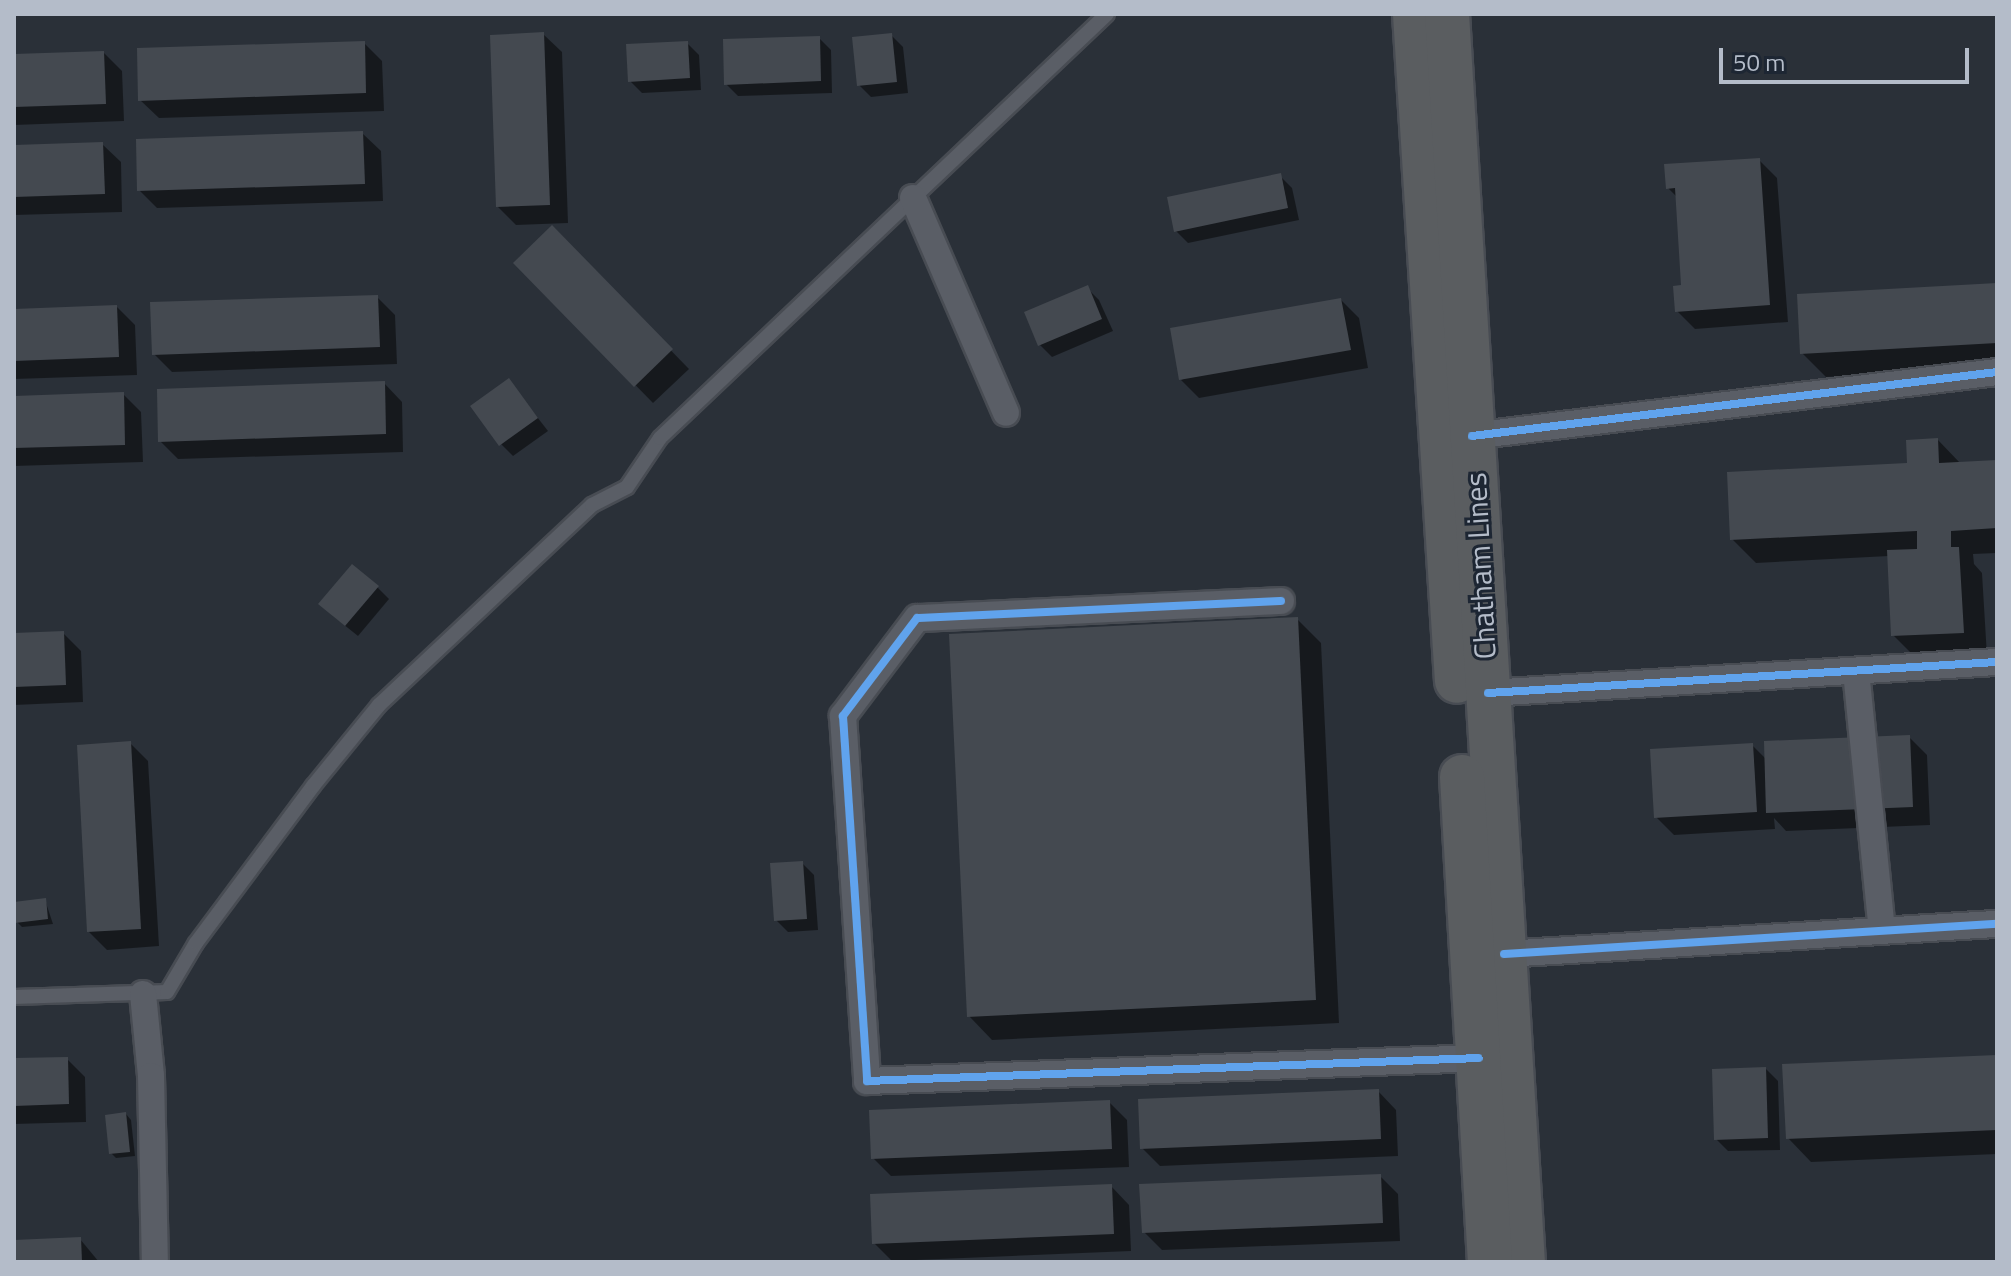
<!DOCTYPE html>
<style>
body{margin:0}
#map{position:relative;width:2011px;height:1276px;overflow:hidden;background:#2a3038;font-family:"Titillium Web",sans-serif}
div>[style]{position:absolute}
.shadow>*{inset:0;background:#0007}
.building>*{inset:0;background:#444950}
.roads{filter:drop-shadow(2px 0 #484c53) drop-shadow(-2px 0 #484c53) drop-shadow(0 2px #484c53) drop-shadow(0 -2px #484c53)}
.lane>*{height:14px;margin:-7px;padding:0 7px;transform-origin:7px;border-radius:7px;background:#5a5e66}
.street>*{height:26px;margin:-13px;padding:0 13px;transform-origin:13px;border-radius:13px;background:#5a5e66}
.highway>*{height:44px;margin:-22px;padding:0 22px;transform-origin:22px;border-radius:22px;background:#5a5d60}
.cycleway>*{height:8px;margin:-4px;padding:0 4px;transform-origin:4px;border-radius:4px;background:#60a3ed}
span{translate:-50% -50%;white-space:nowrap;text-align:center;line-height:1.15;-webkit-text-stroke:6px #1d2633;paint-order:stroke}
.street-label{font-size:30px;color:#b4bcc9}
.frame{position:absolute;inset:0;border:16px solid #b4bcc9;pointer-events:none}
.scale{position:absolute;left:1719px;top:48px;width:250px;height:36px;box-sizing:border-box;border:4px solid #b4bcc9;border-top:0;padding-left:10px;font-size:24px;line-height:28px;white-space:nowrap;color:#b4bcc9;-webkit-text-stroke:6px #1d2633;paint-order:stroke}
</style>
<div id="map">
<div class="shadow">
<i style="clip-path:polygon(543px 34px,562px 52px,568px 223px,516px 225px,498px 207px)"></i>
<i style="clip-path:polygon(891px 35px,903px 47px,908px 93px,871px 97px,859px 85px)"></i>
<i style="clip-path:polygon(819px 38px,831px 50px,832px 93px,738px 96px,726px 84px)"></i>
<i style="clip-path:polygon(364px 43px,382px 61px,384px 111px,159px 118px,140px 100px)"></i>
<i style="clip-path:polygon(687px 43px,699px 55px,701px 90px,642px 93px,630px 81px)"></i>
<i style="clip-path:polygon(104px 53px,122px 71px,124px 121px,14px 125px,14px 56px)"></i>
<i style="clip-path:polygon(362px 133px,381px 151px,383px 201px,157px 208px,139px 190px)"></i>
<i style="clip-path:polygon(102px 144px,121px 162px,122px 212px,14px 215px,14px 147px)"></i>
<i style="clip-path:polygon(1759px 160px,1777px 178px,1788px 322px,1695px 329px,1677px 311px,1683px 287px,1677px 197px,1668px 188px)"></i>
<i style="clip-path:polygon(1280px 176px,1292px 188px,1299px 220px,1188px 243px,1176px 231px)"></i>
<i style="clip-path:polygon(552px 228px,689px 369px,653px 403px,516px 263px)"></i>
<i style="clip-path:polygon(1997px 285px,1997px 367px,1826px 377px,1802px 353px)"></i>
<i style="clip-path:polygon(1087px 288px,1099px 300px,1113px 331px,1052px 357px,1040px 345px)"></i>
<i style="clip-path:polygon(377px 297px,395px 315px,397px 364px,172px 372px,154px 354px)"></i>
<i style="clip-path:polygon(1341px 300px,1359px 318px,1368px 368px,1199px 398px,1181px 380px)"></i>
<i style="clip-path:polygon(117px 307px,135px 325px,137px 375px,14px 379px,14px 311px)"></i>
<i style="clip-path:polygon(509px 381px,548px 431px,513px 456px,501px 444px)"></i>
<i style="clip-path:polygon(384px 383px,402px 402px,403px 452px,178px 459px,160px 441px)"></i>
<i style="clip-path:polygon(123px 394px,141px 412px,143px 462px,14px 466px,14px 398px)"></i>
<i style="clip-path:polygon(1938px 440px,1961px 464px,1997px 462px,1997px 553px,1973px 554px,1974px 564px,1982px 573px,1987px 656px,1917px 659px,1893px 635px,1889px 556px,1756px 563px,1732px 539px,1909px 465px)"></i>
<i style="clip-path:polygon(377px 587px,389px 599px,358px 636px,333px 616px)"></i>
<i style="clip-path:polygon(1297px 619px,1321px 643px,1339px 1023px,992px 1040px,969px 1016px)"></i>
<i style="clip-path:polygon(63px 633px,81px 651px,83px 702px,14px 705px,14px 635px)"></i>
<i style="clip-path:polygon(1909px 737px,1927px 755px,1930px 825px,1786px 831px,1774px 818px,1775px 829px,1674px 835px,1656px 817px,1752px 745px,1766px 759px)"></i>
<i style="clip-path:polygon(130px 743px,148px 761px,159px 946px,107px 950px,89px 932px)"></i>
<i style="clip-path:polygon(802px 863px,814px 875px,818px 930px,788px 932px,776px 920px)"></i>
<i style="clip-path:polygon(45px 900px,53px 924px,22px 927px,17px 922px)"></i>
<i style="clip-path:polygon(1997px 1057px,1997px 1154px,1811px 1162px,1788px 1138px)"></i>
<i style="clip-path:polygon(67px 1059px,85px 1077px,86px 1122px,14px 1124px,14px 1060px)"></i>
<i style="clip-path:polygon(1766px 1069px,1778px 1081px,1780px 1150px,1728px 1151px,1716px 1139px)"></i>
<i style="clip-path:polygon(1378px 1091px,1396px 1110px,1398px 1156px,1160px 1166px,1142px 1148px)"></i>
<i style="clip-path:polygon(1109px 1102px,1127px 1120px,1129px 1167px,891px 1176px,873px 1158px)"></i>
<i style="clip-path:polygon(126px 1114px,131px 1120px,135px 1156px,116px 1158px,111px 1153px)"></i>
<i style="clip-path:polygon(1380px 1176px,1398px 1194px,1400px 1241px,1162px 1250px,1144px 1232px)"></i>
<i style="clip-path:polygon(1111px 1186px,1129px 1205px,1131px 1251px,892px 1261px,874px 1243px)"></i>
<i style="clip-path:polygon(80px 1239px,99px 1262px,14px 1262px,14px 1242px)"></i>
</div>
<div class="building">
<i style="clip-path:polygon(544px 32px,550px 205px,496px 207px,490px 35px)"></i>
<i style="clip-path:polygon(892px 33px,897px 82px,857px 86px,852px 37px)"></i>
<i style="clip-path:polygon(820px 36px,821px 81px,724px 85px,723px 39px)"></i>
<i style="clip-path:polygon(365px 41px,366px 93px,138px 101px,137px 48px)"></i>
<i style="clip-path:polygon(688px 41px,690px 78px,628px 82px,626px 44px)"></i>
<i style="clip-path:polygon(104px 51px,106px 104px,14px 107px,14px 54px)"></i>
<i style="clip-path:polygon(363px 131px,365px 184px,137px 191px,136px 139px)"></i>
<i style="clip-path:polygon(103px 142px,105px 194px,14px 197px,14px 145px)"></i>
<i style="clip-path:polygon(1760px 158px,1770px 305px,1675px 312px,1673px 286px,1681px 285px,1675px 188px,1666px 189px,1664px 164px)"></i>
<i style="clip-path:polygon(1281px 173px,1288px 208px,1174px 232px,1167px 197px)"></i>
<i style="clip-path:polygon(552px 225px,673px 349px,634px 387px,513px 263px)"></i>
<i style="clip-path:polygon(1997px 283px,1997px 343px,1800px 354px,1797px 294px)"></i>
<i style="clip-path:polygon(1088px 285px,1102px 319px,1038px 346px,1024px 312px)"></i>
<i style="clip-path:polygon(378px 295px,380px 347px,152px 355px,150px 302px)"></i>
<i style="clip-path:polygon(1341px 298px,1351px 350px,1179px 380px,1170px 328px)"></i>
<i style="clip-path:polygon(117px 305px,119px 357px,14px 361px,14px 309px)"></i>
<i style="clip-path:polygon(509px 378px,538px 418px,499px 446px,470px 406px)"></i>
<i style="clip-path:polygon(385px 381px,386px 434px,158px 442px,157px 389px)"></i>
<i style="clip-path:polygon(124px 392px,125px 445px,14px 448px,14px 396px)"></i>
<i style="clip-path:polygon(1938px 438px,1939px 463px,1997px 460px,1997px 528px,1951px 531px,1951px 547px,1959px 547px,1964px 633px,1891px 636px,1887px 550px,1917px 549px,1917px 531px,1730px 540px,1727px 472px,1907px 463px,1906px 440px)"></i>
<i style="clip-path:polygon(352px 564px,379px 586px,345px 626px,318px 604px)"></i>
<i style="clip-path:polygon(1298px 617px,1316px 1000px,967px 1017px,949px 634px)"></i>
<i style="clip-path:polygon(64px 631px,66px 685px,14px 687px,14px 633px)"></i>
<i style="clip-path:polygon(1910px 735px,1913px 807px,1766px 813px,1764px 741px)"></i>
<i style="clip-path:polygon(131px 741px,141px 929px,87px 932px,77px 745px)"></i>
<i style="clip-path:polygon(1753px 743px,1757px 812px,1654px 818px,1650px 749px)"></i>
<i style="clip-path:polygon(803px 861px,807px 919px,774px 921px,770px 863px)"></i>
<i style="clip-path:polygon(46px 898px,48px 919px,15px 923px,14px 902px)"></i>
<i style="clip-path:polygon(1997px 1055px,1997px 1130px,1786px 1139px,1782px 1064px)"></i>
<i style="clip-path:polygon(68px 1057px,69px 1104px,14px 1106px,14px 1058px)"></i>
<i style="clip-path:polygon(1766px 1067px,1768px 1138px,1714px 1140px,1712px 1069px)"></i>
<i style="clip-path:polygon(1379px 1089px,1381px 1139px,1140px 1149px,1138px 1099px)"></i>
<i style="clip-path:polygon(1110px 1100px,1112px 1149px,871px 1159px,869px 1110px)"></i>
<i style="clip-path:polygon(126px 1112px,130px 1152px,109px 1154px,105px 1115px)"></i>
<i style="clip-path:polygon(1381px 1174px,1383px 1223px,1142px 1233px,1139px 1184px)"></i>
<i style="clip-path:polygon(1112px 1184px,1114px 1234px,872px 1244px,870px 1194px)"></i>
<i style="clip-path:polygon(81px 1237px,82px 1262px,14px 1262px,14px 1240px)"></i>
</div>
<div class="roads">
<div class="lane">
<i style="left:14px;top:997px;width:153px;rotate:-1.9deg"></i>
<i style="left:167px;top:992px;width:57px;rotate:-59.4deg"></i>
<i style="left:196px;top:943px;width:196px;rotate:-53.3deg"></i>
<i style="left:313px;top:786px;width:104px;rotate:-50.8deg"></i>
<i style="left:379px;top:705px;width:292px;rotate:-43.2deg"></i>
<i style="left:592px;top:505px;width:39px;rotate:-27deg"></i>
<i style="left:627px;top:487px;width:59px;rotate:-56deg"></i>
<i style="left:660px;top:438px;width:616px;rotate:-43.49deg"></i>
</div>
<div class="street">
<i style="left:913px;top:198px;width:234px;rotate:66.6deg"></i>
<i style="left:1472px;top:436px;width:529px;rotate:-6.95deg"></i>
<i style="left:1281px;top:601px;width:364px;rotate:177.3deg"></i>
<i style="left:917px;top:618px;width:123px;rotate:127.1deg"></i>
<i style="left:843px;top:716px;width:366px;rotate:86.2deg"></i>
<i style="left:867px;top:1081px;width:612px;rotate:-2.15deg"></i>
<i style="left:1856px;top:671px;width:261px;rotate:84.3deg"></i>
<i style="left:1488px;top:693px;width:510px;rotate:-3.49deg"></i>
<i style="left:1504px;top:954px;width:494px;rotate:-3.5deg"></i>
<i style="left:143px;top:994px;width:82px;rotate:84.4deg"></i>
<i style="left:151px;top:1076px;width:186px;rotate:88.8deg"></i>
</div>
<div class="highway">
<i style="left:1415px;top:14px;width:668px;rotate:86.4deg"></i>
<i style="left:1447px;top:14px;width:1250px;rotate:86.52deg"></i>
<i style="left:1462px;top:777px;width:486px;rotate:86.7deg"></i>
</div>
</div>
<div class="cycleway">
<i style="left:1472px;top:436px;width:529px;rotate:-6.95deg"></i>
<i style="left:1281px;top:601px;width:364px;rotate:177.3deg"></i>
<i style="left:917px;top:618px;width:123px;rotate:127.1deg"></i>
<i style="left:843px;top:716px;width:366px;rotate:86.2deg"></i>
<i style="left:867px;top:1081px;width:612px;rotate:-2.15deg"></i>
<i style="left:1488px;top:693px;width:510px;rotate:-3.49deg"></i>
<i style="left:1504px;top:954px;width:494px;rotate:-3.5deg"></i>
</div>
<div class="street-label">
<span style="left:1480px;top:566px;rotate:-93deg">Chatham Lines</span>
</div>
<div class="frame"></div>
<div class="scale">50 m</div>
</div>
